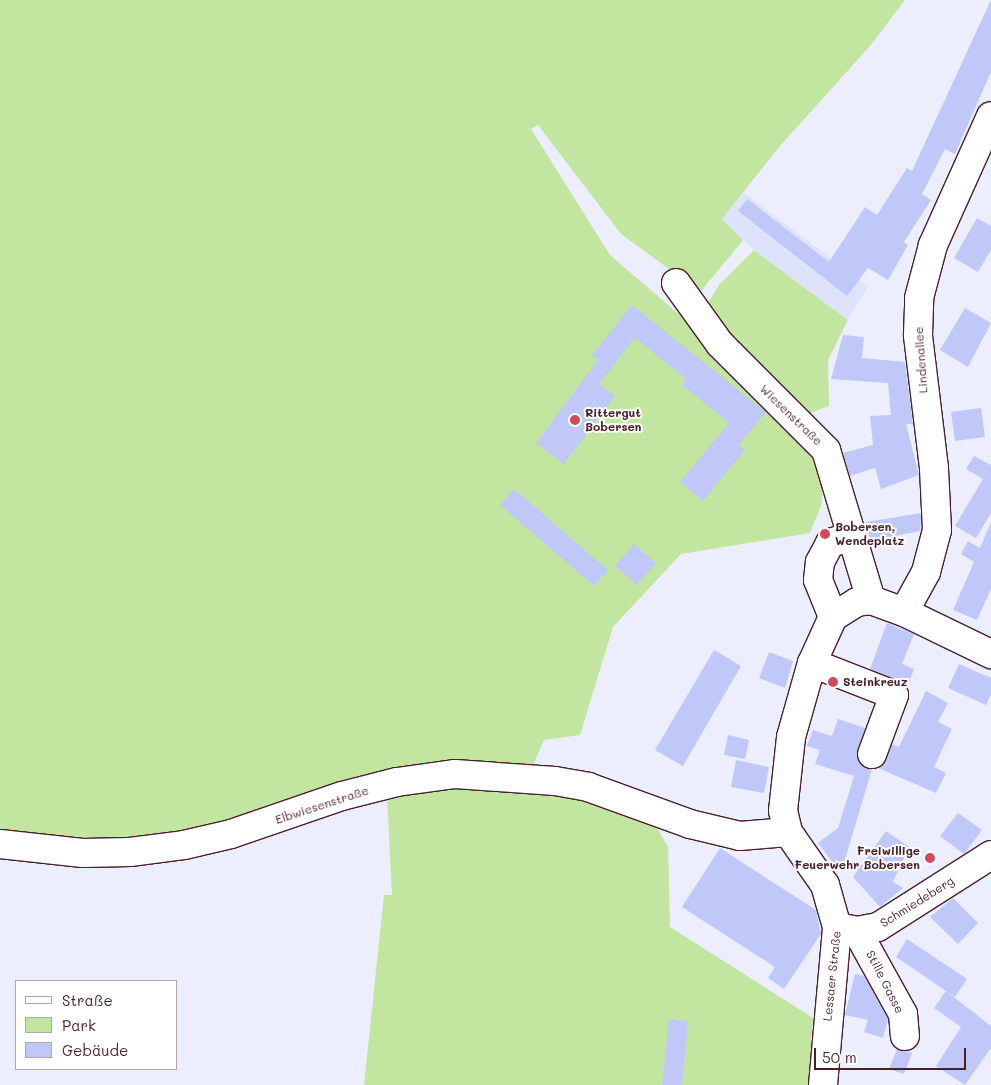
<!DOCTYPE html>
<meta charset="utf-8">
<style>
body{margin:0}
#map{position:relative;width:991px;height:1085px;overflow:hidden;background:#eceefd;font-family:Mali,sans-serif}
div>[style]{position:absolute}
.built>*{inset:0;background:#dee3fc}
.green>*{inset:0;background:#c2e69f}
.building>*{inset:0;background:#bfc8f9}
.roads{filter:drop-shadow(1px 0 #4a1f2b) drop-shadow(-1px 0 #4a1f2b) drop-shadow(0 1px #4a1f2b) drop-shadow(0 -1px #4a1f2b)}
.minor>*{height:28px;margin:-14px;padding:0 14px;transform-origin:14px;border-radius:14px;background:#fff}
.dots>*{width:14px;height:14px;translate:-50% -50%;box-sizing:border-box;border:2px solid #fff;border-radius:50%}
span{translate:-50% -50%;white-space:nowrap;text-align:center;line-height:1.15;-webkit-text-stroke:4px #fff;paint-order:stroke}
.street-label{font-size:12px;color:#4a1f2b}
.poi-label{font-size:12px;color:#4a1f2b;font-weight:700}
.left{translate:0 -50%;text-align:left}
.right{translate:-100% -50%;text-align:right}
.legend{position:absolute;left:15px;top:980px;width:162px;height:90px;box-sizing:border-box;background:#fff;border:1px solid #b7a5aa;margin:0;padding:6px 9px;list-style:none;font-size:15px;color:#4a1f2b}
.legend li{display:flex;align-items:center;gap:10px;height:25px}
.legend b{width:25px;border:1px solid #b7a5aa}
.scale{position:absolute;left:814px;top:1048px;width:152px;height:22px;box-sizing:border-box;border:2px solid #4a1f2b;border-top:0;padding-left:6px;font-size:15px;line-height:18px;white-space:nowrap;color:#4a1f2b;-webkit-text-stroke:4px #fff;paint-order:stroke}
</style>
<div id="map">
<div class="built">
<i style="clip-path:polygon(744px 193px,868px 286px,848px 320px,754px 250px,721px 220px)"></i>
</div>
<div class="green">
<i style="clip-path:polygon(0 0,905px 0,870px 46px,779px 147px,722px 219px,743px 240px,702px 290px,692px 291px,680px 277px,621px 234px,538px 125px,531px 129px,610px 255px,681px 316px,784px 427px,813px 450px,824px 476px,821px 506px,810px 533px,681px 554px,613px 627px,580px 735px,544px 740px,529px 774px,459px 769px,133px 847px,0 835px)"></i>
<i style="clip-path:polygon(754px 250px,848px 320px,828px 360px,829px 406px,803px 416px,708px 311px,709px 301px,719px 285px)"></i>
<i style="clip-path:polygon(461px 782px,554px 789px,651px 817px,668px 847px,670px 927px,813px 1018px,808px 1085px,364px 1085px,384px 895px,392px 895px,387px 797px)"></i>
</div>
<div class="building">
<i style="clip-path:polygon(991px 0,991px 72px,955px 154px,945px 149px,922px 194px,931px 200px,904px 242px,908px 245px,888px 280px,868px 268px,847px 296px,738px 211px,747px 199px,829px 262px,865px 207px,877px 215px,907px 168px,912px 171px)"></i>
<i style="clip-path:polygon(977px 218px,991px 226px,991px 250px,978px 272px,954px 258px)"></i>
<i style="clip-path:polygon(632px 305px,766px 412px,739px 445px,745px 450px,703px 501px,680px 482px,729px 423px,682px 385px,686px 379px,635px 338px,599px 384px,615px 396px,564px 464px,536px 443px,598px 360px,592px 355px)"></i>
<i style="clip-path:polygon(965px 308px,991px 323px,968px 367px,940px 350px)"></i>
<i style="clip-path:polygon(843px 335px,864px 337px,862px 358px,905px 362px,913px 424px,906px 424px,919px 475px,881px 489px,875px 468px,850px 476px,843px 453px,873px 445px,870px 416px,891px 415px,888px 383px,831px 379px)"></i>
<i style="clip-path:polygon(981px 408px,985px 437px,955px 441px,951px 412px)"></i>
<i style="clip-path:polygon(974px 456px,991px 465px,991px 513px,976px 538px,955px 526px,983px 479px,966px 469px)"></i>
<i style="clip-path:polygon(514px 489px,608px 570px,594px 586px,500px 505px)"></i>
<i style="clip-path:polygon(921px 513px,920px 531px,870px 541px,866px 522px)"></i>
<i style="clip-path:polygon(991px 522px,991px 589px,977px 620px,953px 610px,974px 562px,961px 554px,968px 541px,980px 548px)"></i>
<i style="clip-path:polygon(634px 544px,656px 563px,637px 585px,615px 566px)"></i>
<i style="clip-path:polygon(887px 623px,914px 634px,902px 664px,914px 669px,908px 685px,870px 669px)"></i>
<i style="clip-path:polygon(714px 650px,741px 666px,683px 766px,655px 750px)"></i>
<i style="clip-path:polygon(769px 652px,793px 661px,785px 688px,759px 678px)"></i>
<i style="clip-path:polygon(959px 664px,991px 678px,991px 694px,986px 705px,948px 688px)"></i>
<i style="clip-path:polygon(926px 691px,948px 703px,938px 722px,952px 729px,934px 767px,946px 773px,936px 793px,878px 768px,886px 760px,892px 744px,899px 747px)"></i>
<i style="clip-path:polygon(838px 719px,865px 728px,857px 757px,860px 764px,872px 769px,843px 866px,837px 860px,833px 863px,818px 843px,838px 828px,854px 776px,815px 764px,820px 750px,807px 746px,813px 730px,832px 736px)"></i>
<i style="clip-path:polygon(728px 735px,749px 740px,745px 759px,724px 755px)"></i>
<i style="clip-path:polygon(736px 760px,769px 767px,764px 793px,731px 787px)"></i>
<i style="clip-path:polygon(958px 813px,982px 830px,964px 854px,940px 836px)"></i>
<i style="clip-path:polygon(886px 831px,909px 847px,893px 882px,903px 888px,880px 907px,853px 877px)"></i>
<i style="clip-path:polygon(720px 848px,816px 910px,821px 934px,784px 989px,768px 978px,775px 967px,682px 907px)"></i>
<i style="clip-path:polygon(953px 898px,978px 923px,958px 944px,930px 917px)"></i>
<i style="clip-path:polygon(907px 939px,967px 979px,955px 997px,896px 957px)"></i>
<i style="clip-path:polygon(855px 974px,864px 976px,888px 1019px,883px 1038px,864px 1032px,868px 1020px,845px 1015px)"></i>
<i style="clip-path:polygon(946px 991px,991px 1026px,991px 1048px,965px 1085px,936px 1066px,961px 1027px,934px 1008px)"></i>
<i style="clip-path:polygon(669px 1019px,688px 1021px,682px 1085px,662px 1085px)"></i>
<i style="clip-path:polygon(897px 1049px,912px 1053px,904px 1074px,889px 1069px)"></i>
</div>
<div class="roads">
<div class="minor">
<i style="left:676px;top:283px;width:75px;rotate:54.2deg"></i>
<i style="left:720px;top:344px;width:150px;rotate:45deg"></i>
<i style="left:826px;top:450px;width:157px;rotate:73.3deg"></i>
<i style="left:904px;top:612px;width:46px;rotate:-61.2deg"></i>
<i style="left:926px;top:572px;width:43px;rotate:-75.3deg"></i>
<i style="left:937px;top:530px;width:62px;rotate:-92.8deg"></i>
<i style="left:934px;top:468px;width:134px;rotate:-96.9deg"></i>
<i style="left:918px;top:335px;width:37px;rotate:-88deg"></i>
<i style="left:919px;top:298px;width:55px;rotate:-75.2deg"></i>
<i style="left:933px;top:245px;width:141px;rotate:-65.8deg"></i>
<i style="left:833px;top:617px;width:40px;rotate:-112deg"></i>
<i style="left:818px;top:580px;width:18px;rotate:-84deg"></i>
<i style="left:820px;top:562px;width:21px;rotate:-62deg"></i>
<i style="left:830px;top:543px;width:21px;rotate:-17deg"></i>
<i style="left:812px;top:663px;width:88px;rotate:21.3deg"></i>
<i style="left:894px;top:695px;width:63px;rotate:110.4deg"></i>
<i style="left:0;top:844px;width:83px;rotate:6.2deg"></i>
<i style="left:83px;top:853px;width:47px;rotate:-1.2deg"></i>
<i style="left:130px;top:852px;width:54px;rotate:-7.4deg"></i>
<i style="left:184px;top:845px;width:48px;rotate:-13.2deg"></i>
<i style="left:231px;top:834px;width:117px;rotate:-18.9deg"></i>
<i style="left:342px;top:796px;width:57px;rotate:-14.3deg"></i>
<i style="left:397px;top:782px;width:59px;rotate:-7.9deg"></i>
<i style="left:455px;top:774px;width:100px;rotate:4deg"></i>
<i style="left:555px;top:781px;width:34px;rotate:10deg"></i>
<i style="left:588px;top:787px;width:109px;rotate:19.9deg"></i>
<i style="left:690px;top:824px;width:51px;rotate:13.5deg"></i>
<i style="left:740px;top:836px;width:48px;rotate:-4.8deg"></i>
<i style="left:837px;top:927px;width:20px;rotate:11deg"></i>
<i style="left:857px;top:931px;width:21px;rotate:-11deg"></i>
<i style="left:878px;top:927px;width:134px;rotate:-32.5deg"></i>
<i style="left:857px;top:931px;width:95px;rotate:61deg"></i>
<i style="left:903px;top:1014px;width:22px;rotate:85deg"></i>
<i style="left:823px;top:1085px;width:159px;rotate:-84.9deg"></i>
<i style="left:837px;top:927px;width:44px;rotate:-105.9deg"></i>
<i style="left:825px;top:885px;width:65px;rotate:-124.9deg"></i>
<i style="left:788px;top:832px;width:22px;rotate:-103deg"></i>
<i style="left:783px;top:811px;width:74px;rotate:-83.8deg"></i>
<i style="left:791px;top:737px;width:77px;rotate:-74.2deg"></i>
<i style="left:812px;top:663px;width:51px;rotate:-65.5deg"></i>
<i style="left:833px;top:617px;width:28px;rotate:-32deg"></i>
<i style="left:857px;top:602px;width:14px;rotate:-8deg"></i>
<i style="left:871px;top:600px;width:35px;rotate:20deg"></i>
<i style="left:904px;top:612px;width:97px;rotate:25.8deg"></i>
</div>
</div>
<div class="dots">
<i style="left:575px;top:420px;background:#d1495b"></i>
<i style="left:825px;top:534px;background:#d1495b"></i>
<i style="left:833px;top:682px;background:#d1495b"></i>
<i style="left:930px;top:858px;background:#d1495b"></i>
</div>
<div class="street-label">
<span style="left:921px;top:360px;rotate:-94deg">Lindenallee</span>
<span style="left:791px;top:415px;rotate:44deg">Wiesenstraße</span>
<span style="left:322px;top:805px;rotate:-18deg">Elbwiesenstraße</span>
<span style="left:917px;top:902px;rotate:-32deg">Schmiedeberg</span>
<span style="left:832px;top:976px;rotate:-84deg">Lessaer Straße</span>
<span style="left:885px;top:982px;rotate:63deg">Stille Gasse</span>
</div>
<div class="poi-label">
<span class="left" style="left:585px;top:420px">Rittergut<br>Bobersen</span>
<span class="left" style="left:835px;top:534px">Bobersen,<br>Wendeplatz</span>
<span class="left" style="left:843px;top:682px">Steinkreuz</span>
<span class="right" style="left:920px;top:858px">Freiwillige<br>Feuerwehr Bobersen</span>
</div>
<ul class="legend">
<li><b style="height:6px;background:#fff"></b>Straße</li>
<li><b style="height:14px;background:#c2e69f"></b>Park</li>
<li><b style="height:14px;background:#bfc8f9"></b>Gebäude</li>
</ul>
<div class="scale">50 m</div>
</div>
